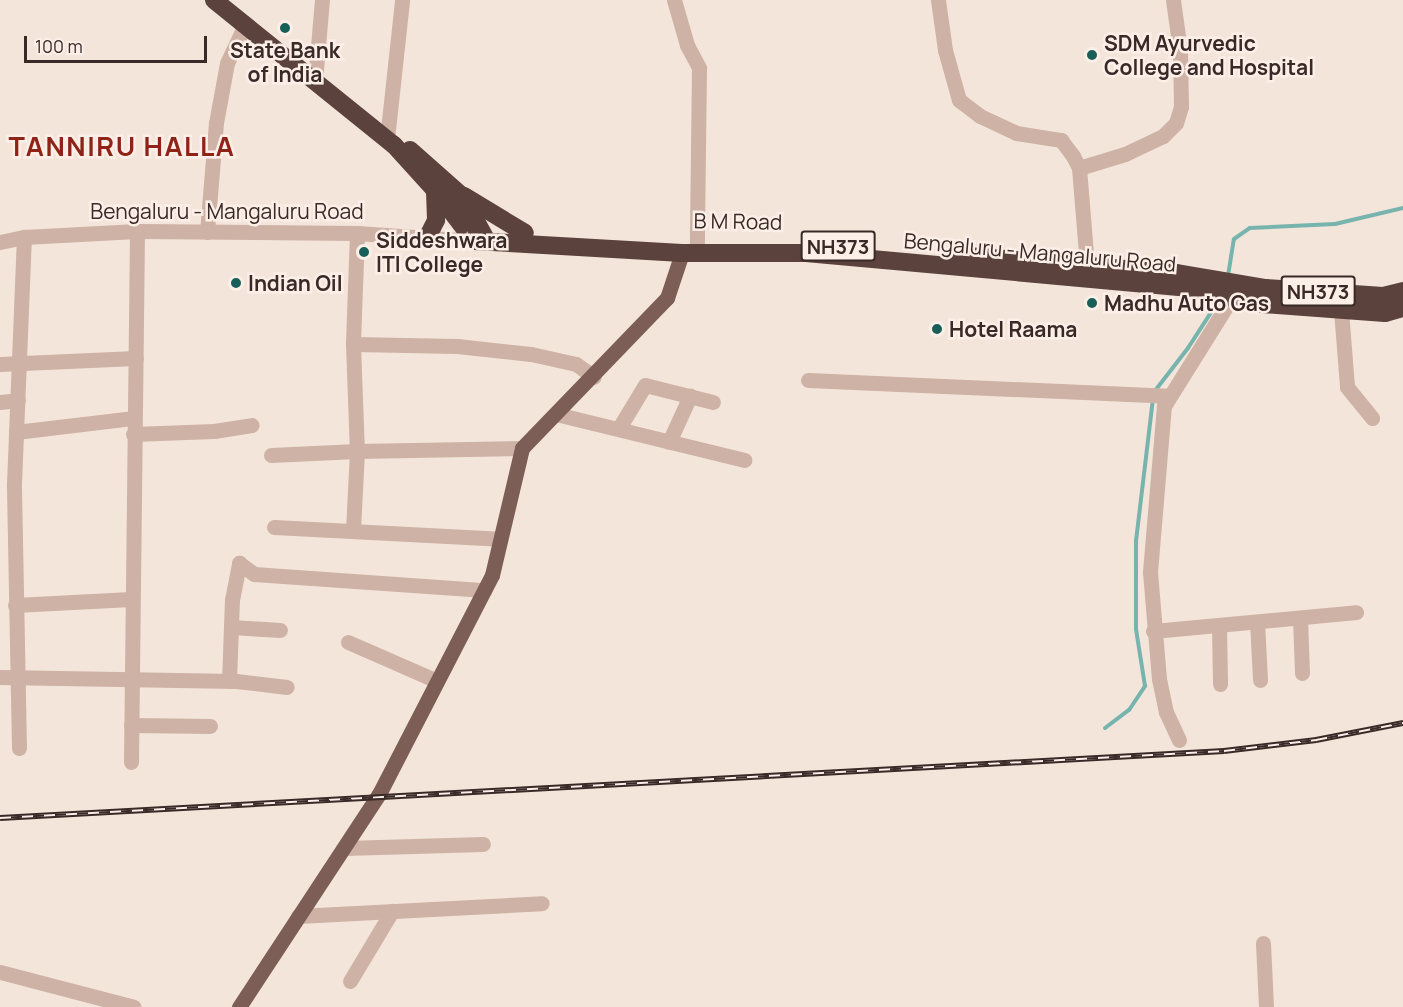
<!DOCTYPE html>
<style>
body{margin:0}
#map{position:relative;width:1403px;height:1007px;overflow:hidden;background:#f4e5db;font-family:Manrope,sans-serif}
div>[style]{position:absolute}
.stream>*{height:4px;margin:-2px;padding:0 2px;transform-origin:2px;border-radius:2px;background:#77b4ae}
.minor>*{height:15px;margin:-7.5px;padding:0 7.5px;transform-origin:7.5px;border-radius:7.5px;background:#ceb2a5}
.major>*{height:15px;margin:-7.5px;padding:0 7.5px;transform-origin:7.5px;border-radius:7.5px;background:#7c5e57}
.highway>*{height:18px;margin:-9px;padding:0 9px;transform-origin:9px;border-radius:9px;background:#5b423d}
.rail>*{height:6px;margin-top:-3px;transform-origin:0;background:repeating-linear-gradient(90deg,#fbefe8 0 11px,#392a27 0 22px);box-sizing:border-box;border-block:2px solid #392a27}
.dots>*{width:16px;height:16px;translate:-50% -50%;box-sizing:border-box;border:3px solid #fbefe8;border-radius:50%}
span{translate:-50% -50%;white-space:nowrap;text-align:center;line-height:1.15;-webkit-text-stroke:5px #fbefe8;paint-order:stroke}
.shield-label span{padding:2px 4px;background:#fbefe8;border:2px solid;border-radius:4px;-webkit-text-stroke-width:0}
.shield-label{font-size:20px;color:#392a27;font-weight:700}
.poi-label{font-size:21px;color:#392a27;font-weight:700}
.left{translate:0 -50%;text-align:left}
.street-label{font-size:21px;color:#392a27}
.district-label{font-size:27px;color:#902318;font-weight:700;letter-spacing:1.5px}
.scale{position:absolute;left:24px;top:36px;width:183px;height:27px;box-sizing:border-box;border:3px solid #392a27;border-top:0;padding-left:8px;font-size:18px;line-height:21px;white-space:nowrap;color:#392a27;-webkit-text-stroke:4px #fbefe8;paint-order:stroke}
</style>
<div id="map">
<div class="stream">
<i style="left:1228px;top:276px;width:37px;rotate:-81deg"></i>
<i style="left:1234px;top:239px;width:19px;rotate:-35deg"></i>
<i style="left:1250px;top:228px;width:85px;rotate:-2.7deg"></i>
<i style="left:1335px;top:224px;width:70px;rotate:-13.2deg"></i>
<i style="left:1154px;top:392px;width:56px;rotate:-52.3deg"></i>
<i style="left:1188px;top:348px;width:57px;rotate:-57.1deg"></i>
<i style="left:1105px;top:728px;width:30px;rotate:-37deg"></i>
<i style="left:1129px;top:710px;width:29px;rotate:-56deg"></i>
<i style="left:1145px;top:686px;width:58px;rotate:-99deg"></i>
<i style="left:1136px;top:629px;width:88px;rotate:-90deg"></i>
<i style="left:1136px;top:541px;width:143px;rotate:-83.2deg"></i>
</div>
<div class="minor">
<i style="left:674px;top:0;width:47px;rotate:73.9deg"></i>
<i style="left:687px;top:45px;width:26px;rotate:62deg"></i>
<i style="left:699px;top:68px;width:175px;rotate:90.7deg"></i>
<i style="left:938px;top:0;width:50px;rotate:82deg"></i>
<i style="left:945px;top:50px;width:52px;rotate:74.4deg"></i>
<i style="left:959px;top:100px;width:26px;rotate:37deg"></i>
<i style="left:980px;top:116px;width:40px;rotate:25deg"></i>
<i style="left:1016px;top:133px;width:46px;rotate:8.8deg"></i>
<i style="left:1061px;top:140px;width:20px;rotate:53deg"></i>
<i style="left:1073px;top:156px;width:13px;rotate:63deg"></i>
<i style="left:1079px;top:168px;width:98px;rotate:85.3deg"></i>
<i style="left:315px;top:81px;width:81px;rotate:-85.1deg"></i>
<i style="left:387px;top:139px;width:140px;rotate:-83.8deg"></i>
<i style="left:1079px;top:168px;width:48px;rotate:-16.9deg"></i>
<i style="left:1125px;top:154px;width:42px;rotate:-25.3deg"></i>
<i style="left:1163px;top:136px;width:18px;rotate:-45deg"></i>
<i style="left:1176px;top:123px;width:17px;rotate:-73deg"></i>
<i style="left:1181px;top:107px;width:57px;rotate:-91deg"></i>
<i style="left:1180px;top:50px;width:50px;rotate:-98deg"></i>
<i style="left:207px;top:232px;width:109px;rotate:-85.3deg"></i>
<i style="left:216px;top:123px;width:61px;rotate:-79.6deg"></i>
<i style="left:227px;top:63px;width:42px;rotate:-64.7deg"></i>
<i style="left:357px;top:233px;width:111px;rotate:92.1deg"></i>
<i style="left:353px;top:344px;width:104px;rotate:1.1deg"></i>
<i style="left:457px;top:346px;width:74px;rotate:6.2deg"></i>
<i style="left:531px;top:354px;width:46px;rotate:12.5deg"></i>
<i style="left:576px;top:364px;width:22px;rotate:36deg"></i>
<i style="left:0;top:242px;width:25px;rotate:-12deg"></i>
<i style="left:24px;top:237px;width:113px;rotate:-3deg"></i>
<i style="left:137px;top:231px;width:220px;rotate:0.5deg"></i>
<i style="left:357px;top:233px;width:117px;rotate:3.9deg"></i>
<i style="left:1341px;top:310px;width:77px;rotate:85.5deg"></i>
<i style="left:1347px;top:387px;width:40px;rotate:51deg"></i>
<i style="left:353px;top:344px;width:107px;rotate:87.9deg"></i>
<i style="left:357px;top:451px;width:165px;rotate:-1deg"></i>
<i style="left:0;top:364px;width:136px;rotate:-2.5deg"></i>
<i style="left:808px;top:380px;width:360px;rotate:2.5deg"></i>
<i style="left:0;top:402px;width:18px;rotate:-6deg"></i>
<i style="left:556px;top:414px;width:194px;rotate:13.7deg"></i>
<i style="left:619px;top:428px;width:50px;rotate:-58.8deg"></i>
<i style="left:645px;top:385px;width:70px;rotate:14deg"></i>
<i style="left:16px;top:432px;width:119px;rotate:-6.8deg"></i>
<i style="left:133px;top:434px;width:81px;rotate:-2.1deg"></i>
<i style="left:214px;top:431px;width:38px;rotate:-9deg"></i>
<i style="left:669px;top:442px;width:51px;rotate:-65.5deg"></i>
<i style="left:271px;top:455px;width:86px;rotate:-2.7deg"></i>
<i style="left:357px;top:451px;width:80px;rotate:92.9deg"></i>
<i style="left:274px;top:527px;width:226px;rotate:3deg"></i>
<i style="left:15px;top:605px;width:116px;rotate:-3deg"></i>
<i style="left:1300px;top:618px;width:55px;rotate:87.9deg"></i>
<i style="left:1257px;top:622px;width:58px;rotate:87deg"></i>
<i style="left:1219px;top:625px;width:59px;rotate:89deg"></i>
<i style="left:231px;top:627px;width:49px;rotate:3.5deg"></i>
<i style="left:1153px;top:631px;width:204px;rotate:-5.3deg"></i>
<i style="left:348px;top:642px;width:97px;rotate:23.7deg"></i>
<i style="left:0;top:677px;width:236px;rotate:1deg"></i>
<i style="left:236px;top:681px;width:51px;rotate:6.7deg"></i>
<i style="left:229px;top:681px;width:81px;rotate:-87.9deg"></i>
<i style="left:232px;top:600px;width:38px;rotate:-79deg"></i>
<i style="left:239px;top:563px;width:19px;rotate:36deg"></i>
<i style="left:254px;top:574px;width:231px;rotate:4deg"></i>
<i style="left:131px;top:725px;width:79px;rotate:0.7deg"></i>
<i style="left:1179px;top:740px;width:31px;rotate:-115deg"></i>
<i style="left:1166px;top:712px;width:34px;rotate:-102deg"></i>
<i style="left:1159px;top:679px;width:107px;rotate:-94.8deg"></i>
<i style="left:1150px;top:572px;width:167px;rotate:-85.2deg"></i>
<i style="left:1164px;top:406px;width:128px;rotate:-58deg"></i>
<i style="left:19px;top:748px;width:264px;rotate:-91.1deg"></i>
<i style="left:14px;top:484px;width:247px;rotate:-87.7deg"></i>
<i style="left:131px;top:762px;width:531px;rotate:-89.35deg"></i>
<i style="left:345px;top:848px;width:138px;rotate:-1.7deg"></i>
<i style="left:298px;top:916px;width:244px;rotate:-3deg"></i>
<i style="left:1263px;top:943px;width:64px;rotate:87.3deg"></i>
<i style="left:0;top:972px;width:138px;rotate:14.6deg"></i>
<i style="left:350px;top:981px;width:82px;rotate:-59deg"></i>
</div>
<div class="major">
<i style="left:239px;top:1007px;width:255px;rotate:-56.7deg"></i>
<i style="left:379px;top:794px;width:246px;rotate:-62.7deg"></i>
<i style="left:492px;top:575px;width:130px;rotate:-76.7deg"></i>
<i style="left:522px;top:448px;width:209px;rotate:-46deg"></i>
<i style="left:667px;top:298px;width:47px;rotate:-71.6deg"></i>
</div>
<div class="highway">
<i style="left:214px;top:0;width:231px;rotate:38.9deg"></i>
<i style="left:394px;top:145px;width:61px;rotate:47.7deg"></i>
<i style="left:435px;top:190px;width:64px;rotate:52.6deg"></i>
<i style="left:474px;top:241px;width:208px;rotate:3.3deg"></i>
<i style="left:682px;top:253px;width:124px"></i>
<i style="left:806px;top:253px;width:388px;rotate:5.2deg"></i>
<i style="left:1192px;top:288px;width:72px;rotate:12.9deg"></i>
<i style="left:1262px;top:304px;width:123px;rotate:4.2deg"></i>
<i style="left:1385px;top:313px;width:19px;rotate:-16deg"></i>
<i style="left:410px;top:150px;width:69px;rotate:41.5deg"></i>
<i style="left:462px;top:196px;width:51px;rotate:60.9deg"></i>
<i style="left:464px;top:196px;width:71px;rotate:31.2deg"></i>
<i style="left:428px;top:236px;width:18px;rotate:-63deg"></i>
<i style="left:436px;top:220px;width:30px;rotate:-92deg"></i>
<i style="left:956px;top:255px;width:222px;rotate:4.7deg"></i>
<i style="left:1177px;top:273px;width:90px;rotate:9.6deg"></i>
<i style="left:1266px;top:288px;width:117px;rotate:3.9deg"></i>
<i style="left:1383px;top:296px;width:21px;rotate:-14deg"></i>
</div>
<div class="rail">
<i style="left:0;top:818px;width:1226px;rotate:-3.13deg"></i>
<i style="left:1224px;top:751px;width:93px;rotate:-6.8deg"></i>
<i style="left:1316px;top:740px;width:89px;rotate:-11.1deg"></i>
</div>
<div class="dots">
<i style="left:285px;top:28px;background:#185f59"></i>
<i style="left:1092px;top:55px;background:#185f59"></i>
<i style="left:364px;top:252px;background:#185f59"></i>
<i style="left:236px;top:283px;background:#185f59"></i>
<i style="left:1092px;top:303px;background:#185f59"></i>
<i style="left:937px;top:329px;background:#185f59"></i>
</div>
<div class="shield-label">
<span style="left:838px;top:246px">NH373</span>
<span style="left:1318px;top:291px">NH373</span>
</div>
<div class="poi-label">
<span class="left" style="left:1104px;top:55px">SDM Ayurvedic<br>College and Hospital</span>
<span style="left:285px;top:62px">State Bank<br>of India</span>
<span class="left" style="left:376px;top:252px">Siddeshwara<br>ITI College</span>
<span class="left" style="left:248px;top:283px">Indian Oil</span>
<span class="left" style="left:1104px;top:303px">Madhu Auto Gas</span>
<span class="left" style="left:949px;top:329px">Hotel Raama</span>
</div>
<div class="street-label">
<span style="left:227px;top:211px">Bengaluru - Mangaluru Road</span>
<span style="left:738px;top:221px;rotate:1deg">B M Road</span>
<span style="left:1040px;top:252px;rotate:5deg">Bengaluru - Mangaluru Road</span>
</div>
<div class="district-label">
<span style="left:122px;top:146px">TANNIRU HALLA</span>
</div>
<div class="scale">100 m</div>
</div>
